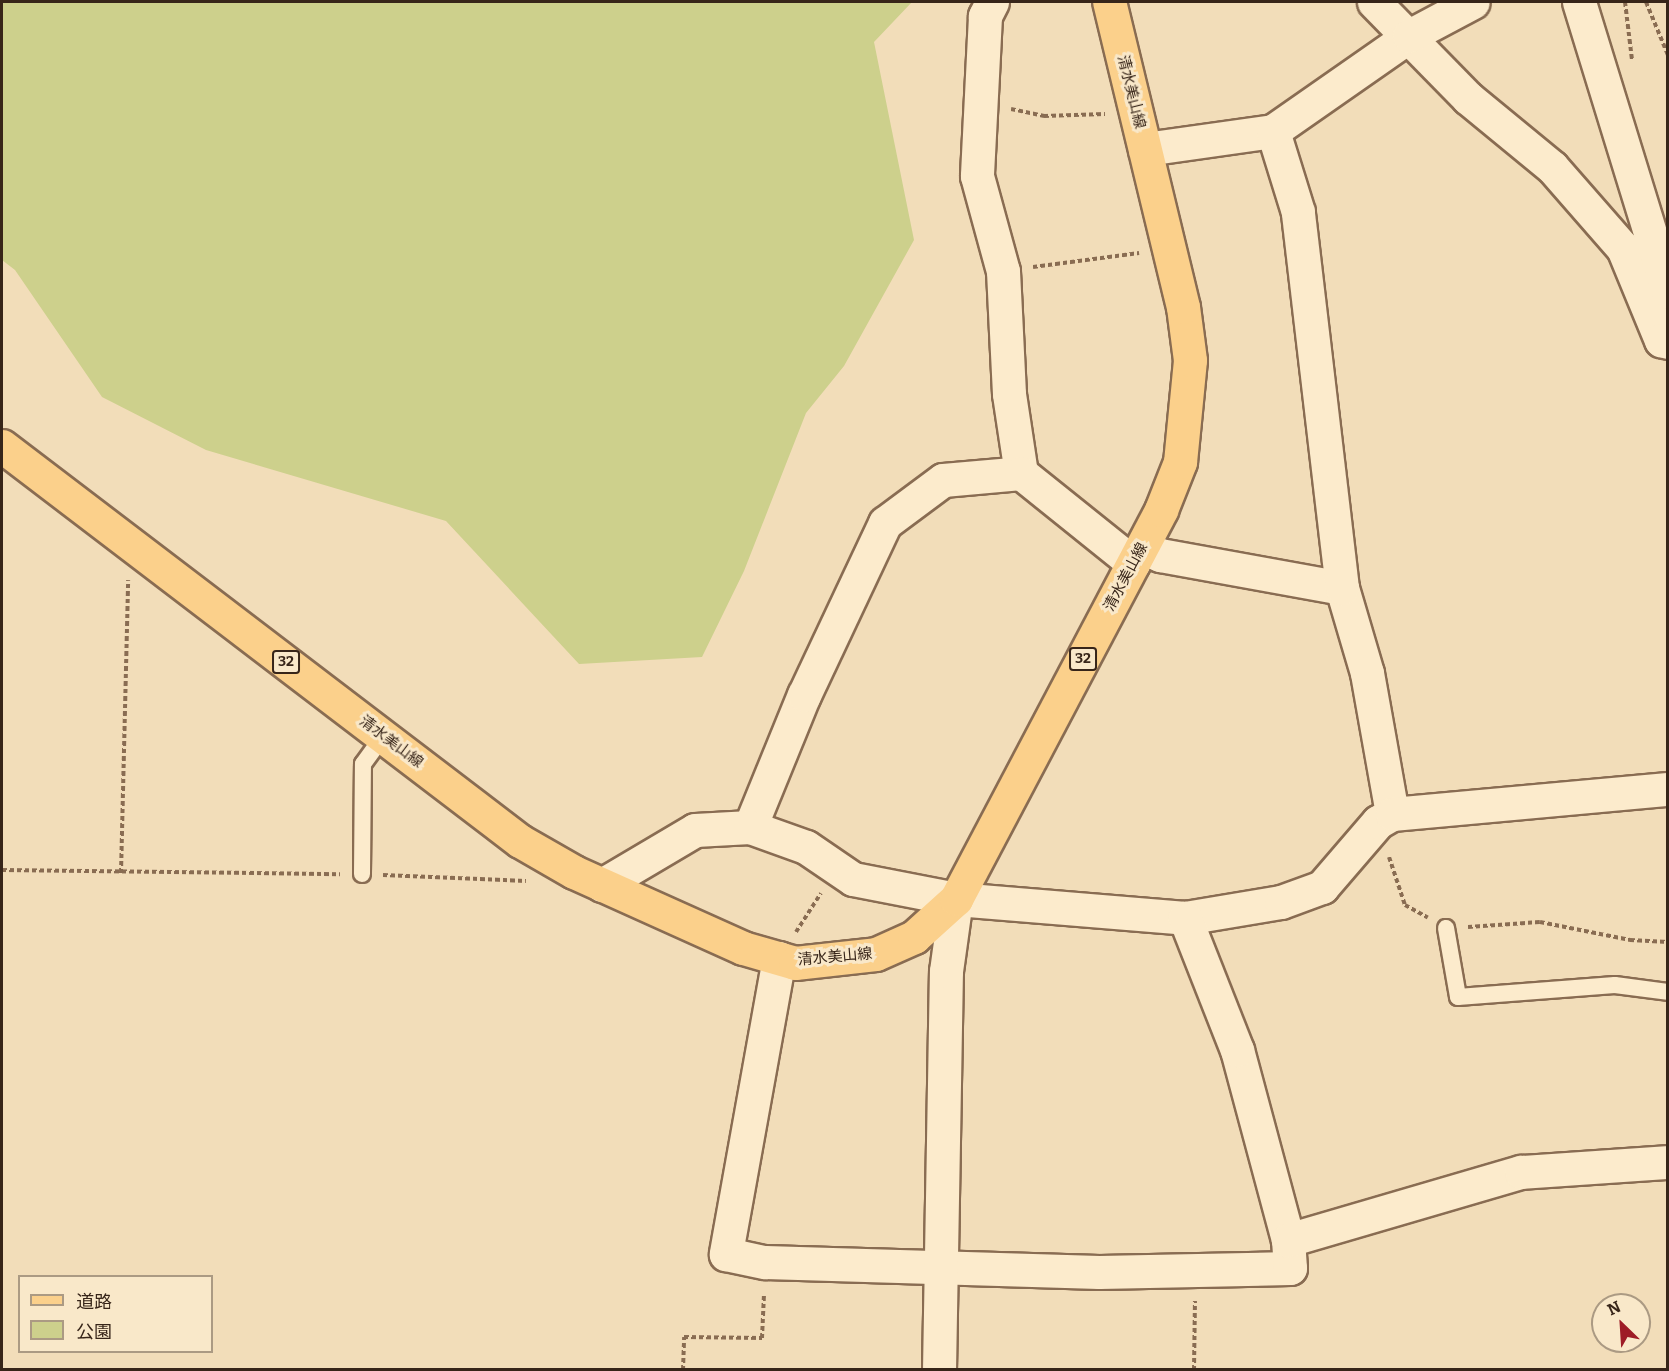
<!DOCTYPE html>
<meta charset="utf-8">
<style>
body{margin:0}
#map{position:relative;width:1669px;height:1371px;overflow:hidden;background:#f2ddb9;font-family:Bitter,"Noto Sans JP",serif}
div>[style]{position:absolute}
.green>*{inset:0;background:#cdd08c}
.path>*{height:4px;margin-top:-2px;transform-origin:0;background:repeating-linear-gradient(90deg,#896c52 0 4.5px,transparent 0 7.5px)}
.roads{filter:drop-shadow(2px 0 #896c52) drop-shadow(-2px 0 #896c52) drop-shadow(0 2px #896c52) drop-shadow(0 -2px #896c52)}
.lane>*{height:16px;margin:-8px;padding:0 8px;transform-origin:8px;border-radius:8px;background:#fcebcc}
.street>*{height:33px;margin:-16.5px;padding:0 16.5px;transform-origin:16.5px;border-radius:16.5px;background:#fcebcc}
.primary>*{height:33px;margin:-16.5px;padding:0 16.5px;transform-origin:16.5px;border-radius:16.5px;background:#fbd08b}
span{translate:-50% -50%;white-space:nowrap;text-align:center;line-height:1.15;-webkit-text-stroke:6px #f9e8c9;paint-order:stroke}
.shield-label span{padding:2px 4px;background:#f9e8c9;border:2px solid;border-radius:4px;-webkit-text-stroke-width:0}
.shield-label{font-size:14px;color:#372519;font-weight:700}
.street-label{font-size:15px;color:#372519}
.frame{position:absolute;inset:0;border:3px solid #372519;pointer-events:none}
.legend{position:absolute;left:18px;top:1275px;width:195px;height:78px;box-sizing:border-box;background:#f9e8c9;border:2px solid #ab9a83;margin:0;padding:8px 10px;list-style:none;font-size:18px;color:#372519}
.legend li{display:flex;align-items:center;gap:12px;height:30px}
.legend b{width:30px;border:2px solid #ab9a83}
.north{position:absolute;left:1591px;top:1293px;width:60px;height:60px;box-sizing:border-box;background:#f9e8c9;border:2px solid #ab9a83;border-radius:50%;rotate:335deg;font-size:16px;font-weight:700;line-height:24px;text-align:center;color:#372519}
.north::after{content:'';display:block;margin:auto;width:21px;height:27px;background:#9e1c26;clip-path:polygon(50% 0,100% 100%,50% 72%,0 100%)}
</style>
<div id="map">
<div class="green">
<i style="clip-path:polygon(2px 2px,912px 2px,874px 42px,914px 240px,844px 366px,806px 413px,744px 571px,702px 657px,579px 664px,446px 521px,206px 450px,102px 397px,15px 270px,2px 260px)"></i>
</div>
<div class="path">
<i style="left:1625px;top:2px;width:58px;rotate:83.1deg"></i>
<i style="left:1646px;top:2px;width:57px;rotate:67.5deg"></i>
<i style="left:1011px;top:109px;width:34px;rotate:12deg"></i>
<i style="left:1044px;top:116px;width:61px;rotate:-1.9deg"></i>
<i style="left:1033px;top:267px;width:107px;rotate:-7.5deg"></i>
<i style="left:1389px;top:857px;width:51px;rotate:71.6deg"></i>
<i style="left:1405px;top:905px;width:26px;rotate:29deg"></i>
<i style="left:2px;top:870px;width:338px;rotate:0.7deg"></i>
<i style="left:121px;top:873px;width:293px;rotate:-88.6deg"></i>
<i style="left:383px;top:875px;width:143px;rotate:2.4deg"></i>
<i style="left:1468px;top:927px;width:72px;rotate:-4deg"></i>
<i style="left:1540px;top:922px;width:92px;rotate:11.3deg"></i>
<i style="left:1630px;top:940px;width:38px;rotate:3deg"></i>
<i style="left:796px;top:932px;width:46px;rotate:-57.3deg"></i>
<i style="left:683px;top:1370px;width:33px;rotate:-88deg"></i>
<i style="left:684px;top:1337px;width:78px;rotate:0.7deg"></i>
<i style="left:762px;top:1338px;width:44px;rotate:-87.4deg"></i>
<i style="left:1194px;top:1370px;width:69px;rotate:-89.2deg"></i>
</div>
<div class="roads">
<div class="lane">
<i style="left:362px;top:874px;width:110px;rotate:-89.5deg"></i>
<i style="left:363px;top:764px;width:34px;rotate:-54deg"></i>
<i style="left:1446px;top:928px;width:70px;rotate:80.1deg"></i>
<i style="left:1458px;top:997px;width:157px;rotate:-4.4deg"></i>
<i style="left:1615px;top:985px;width:53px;rotate:7.5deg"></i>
</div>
<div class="street">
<i style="left:992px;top:2px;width:16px;rotate:117deg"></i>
<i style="left:985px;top:16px;width:160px;rotate:92.9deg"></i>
<i style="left:977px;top:176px;width:98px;rotate:74.7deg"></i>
<i style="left:1003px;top:271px;width:123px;rotate:87.2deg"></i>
<i style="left:1009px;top:394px;width:80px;rotate:81.4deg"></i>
<i style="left:1374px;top:2px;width:134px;rotate:45.6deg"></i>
<i style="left:1468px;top:98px;width:109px;rotate:39.4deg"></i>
<i style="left:1552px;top:167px;width:108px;rotate:48.8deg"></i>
<i style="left:1623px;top:248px;width:100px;rotate:67.6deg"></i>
<i style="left:1661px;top:340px;width:7px;rotate:16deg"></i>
<i style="left:1579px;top:2px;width:303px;rotate:72.9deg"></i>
<i style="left:1145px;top:149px;width:129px;rotate:-8deg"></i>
<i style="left:1142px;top:547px;width:20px;rotate:24deg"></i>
<i style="left:1160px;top:555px;width:185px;rotate:10.3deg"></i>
<i style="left:1342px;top:588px;width:89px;rotate:73.6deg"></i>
<i style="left:1367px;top:673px;width:143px;rotate:79.9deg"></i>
<i style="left:1342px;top:588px;width:379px;rotate:-96.7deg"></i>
<i style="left:1298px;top:212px;width:85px;rotate:-107.2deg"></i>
<i style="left:1273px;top:131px;width:166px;rotate:-34.9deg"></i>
<i style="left:1409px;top:36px;width:72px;rotate:-28deg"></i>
<i style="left:750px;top:827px;width:143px;rotate:-67.8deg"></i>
<i style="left:804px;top:695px;width:190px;rotate:-64.8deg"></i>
<i style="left:885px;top:523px;width:72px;rotate:-36.6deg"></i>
<i style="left:943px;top:480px;width:78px;rotate:-5.1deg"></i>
<i style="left:1021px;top:473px;width:144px;rotate:38.8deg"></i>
<i style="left:602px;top:885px;width:108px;rotate:-30.6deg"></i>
<i style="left:695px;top:830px;width:55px;rotate:-3.1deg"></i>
<i style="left:750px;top:827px;width:59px;rotate:19.7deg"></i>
<i style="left:806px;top:847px;width:57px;rotate:34.2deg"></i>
<i style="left:853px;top:879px;width:105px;rotate:11deg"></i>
<i style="left:956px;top:899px;width:230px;rotate:4.7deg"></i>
<i style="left:1185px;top:918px;width:97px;rotate:-9.5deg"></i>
<i style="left:1281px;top:902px;width:44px;rotate:-20.1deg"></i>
<i style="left:1322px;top:887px;width:86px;rotate:-49.3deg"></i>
<i style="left:1378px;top:822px;width:16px;rotate:-30deg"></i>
<i style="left:1392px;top:814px;width:277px;rotate:-5.2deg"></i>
<i style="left:779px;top:958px;width:301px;rotate:100.2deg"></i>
<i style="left:726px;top:1254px;width:40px;rotate:12deg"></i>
<i style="left:765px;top:1262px;width:334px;rotate:1.7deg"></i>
<i style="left:1099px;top:1272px;width:191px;rotate:-1.2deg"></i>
<i style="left:1290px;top:1268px;width:28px;rotate:-94deg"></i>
<i style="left:1288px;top:1240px;width:197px;rotate:-105deg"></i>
<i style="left:1237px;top:1050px;width:142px;rotate:-111.5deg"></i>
<i style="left:1288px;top:1240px;width:243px;rotate:-16.3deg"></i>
<i style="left:1521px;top:1172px;width:147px;rotate:-3.9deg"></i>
<i style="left:939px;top:1370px;width:399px;rotate:-89deg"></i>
<i style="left:946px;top:971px;width:73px;rotate:-82.1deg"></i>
</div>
<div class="primary">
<i style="left:2px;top:446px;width:651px;rotate:37.33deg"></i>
<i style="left:520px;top:841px;width:62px;rotate:29.9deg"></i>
<i style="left:574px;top:872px;width:185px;rotate:24.2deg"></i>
<i style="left:743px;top:948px;width:54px;rotate:16.1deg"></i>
<i style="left:795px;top:963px;width:81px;rotate:-6.3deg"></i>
<i style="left:876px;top:954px;width:42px;rotate:-24.1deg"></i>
<i style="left:914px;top:937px;width:57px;rotate:-42.1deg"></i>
<i style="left:956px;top:899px;width:440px;rotate:-62.2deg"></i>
<i style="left:1161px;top:510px;width:52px;rotate:-68.4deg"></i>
<i style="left:1180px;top:462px;width:102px;rotate:-84.4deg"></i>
<i style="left:1190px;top:360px;width:53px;rotate:-97.5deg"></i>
<i style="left:1183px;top:307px;width:314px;rotate:-103.6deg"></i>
</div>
</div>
<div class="shield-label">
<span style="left:1083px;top:659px">32</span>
<span style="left:286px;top:662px">32</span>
</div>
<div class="street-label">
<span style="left:1131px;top:92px;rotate:76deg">清水美山線</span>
<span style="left:1126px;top:577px;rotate:-62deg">清水美山線</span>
<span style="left:391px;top:742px;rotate:37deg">清水美山線</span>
<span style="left:835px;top:957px;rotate:-5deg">清水美山線</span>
</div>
<div class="frame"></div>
<ul class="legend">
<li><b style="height:8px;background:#fbd08b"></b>道路</li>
<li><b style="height:16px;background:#cdd08c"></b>公園</li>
</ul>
<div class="north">N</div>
</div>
